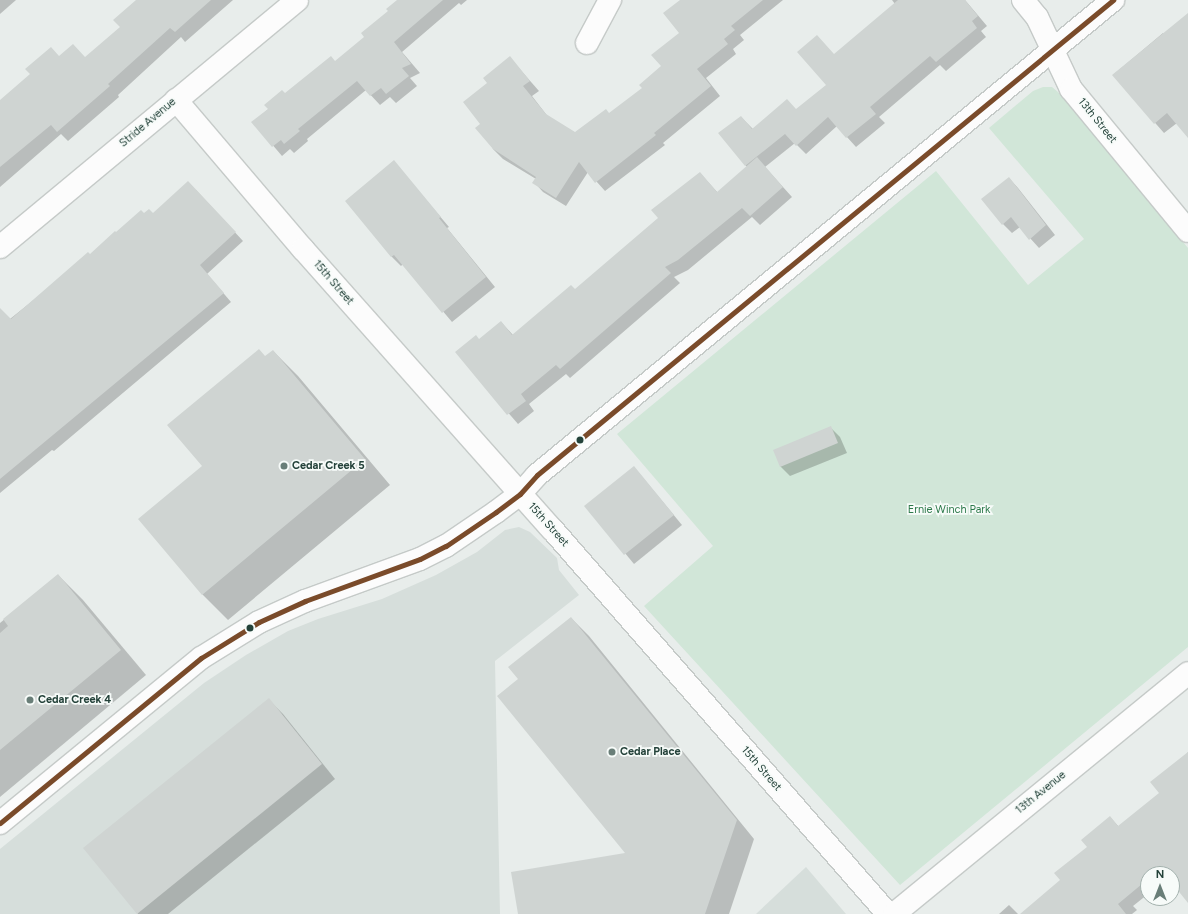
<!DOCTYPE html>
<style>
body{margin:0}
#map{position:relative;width:1188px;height:914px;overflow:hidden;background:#e8edeb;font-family:Figtree,sans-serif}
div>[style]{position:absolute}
.built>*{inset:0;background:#d6dedb}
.green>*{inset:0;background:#d1e6d8}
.shadow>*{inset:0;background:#0003}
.building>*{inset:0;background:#cfd4d2}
.roads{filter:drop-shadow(1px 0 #c5cac8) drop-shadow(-1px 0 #c5cac8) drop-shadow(0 1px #c5cac8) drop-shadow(0 -1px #c5cac8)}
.minor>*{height:22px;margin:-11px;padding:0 11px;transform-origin:11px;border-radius:11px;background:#fcfcfc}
.tertiary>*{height:22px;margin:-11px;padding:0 11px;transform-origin:11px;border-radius:11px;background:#fcfcfc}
.bus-1>*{height:5px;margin:-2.5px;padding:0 2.5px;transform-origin:2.5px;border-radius:2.5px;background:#7a4b2a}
.dots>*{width:11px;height:11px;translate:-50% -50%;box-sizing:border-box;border:2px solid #f7fbf9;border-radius:50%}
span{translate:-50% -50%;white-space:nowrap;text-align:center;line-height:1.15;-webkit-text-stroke:3.5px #f7fbf9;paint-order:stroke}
.street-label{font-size:11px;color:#24423a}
.poi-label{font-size:11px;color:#24423a;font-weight:700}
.left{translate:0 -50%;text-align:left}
.park-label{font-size:11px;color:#2d7a4b}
.north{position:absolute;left:1140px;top:866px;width:40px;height:40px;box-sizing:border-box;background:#f7fbf9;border:1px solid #a3b1ad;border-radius:50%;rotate:0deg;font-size:11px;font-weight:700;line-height:16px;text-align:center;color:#24423a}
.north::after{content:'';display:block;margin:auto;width:14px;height:18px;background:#697e78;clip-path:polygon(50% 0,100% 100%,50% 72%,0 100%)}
</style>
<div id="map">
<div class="built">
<i style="clip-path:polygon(519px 527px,530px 532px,557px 558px,559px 570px,579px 595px,495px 661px,500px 914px,0 914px,0 849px,204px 683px,246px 655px,288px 631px,318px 619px,382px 599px,436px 575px,477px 552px,505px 530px)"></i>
<i style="clip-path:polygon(806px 867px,846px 914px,756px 914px)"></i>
</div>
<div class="green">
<i style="clip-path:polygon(1043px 87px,1052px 87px,1058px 92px,1188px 248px,1188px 647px,900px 885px,644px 606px,713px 546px,617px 434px,936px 171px,1028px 285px,1084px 239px,989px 128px,1033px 91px)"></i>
</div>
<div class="shadow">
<i style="clip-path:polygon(0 0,16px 0,0 14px)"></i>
<i style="clip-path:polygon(137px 0,233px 0,185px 42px,181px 37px,118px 95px,119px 97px,68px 141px,61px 134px,0 187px,0 101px,60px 57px,86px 58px,121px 27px)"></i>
<i style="clip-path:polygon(398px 0,467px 0,461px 5px,459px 3px,402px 52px,420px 73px,410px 78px,417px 86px,396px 103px,390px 97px,380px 105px,366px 90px,307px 139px,308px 141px,294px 153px,290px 149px,282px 156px,253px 122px,285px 95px,335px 62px,366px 37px)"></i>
<i style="clip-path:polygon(681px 0,783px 0,740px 35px,744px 40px,733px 49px,736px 54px,706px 78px,720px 96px,663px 143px,665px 145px,605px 191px,588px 172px,566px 206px,543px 192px,534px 182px,536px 179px,503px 159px,493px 149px,482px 124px,489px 83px,510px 58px,539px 91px,532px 96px,549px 118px,575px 134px,609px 114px,643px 89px,662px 67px,680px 33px)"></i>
<i style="clip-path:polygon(892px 0,965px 0,987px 26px,981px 31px,986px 37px,946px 71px,940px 65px,879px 117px,885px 123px,856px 147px,837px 126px,806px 154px,795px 143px,765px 167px,792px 197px,760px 225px,752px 217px,688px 270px,674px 277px,680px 283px,570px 378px,566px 374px,529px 404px,534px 411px,518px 424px,456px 352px,479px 340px,501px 322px,513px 335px,576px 290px,659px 218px,700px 173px,718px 193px,747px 167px,720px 133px,741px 117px,753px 129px,796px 110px,827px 85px,835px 55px,895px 4px)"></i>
<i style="clip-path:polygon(1188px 16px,1188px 136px,1177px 123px,1164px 133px,1113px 75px,1163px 33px,1164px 34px)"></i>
<i style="clip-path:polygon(394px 162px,449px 227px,447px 228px,495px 287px,452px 322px,403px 264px,401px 266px,392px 257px,346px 201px)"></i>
<i style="clip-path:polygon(1009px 178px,1018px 188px,1055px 235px,1039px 248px,1020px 227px,1012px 233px,1003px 224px)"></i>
<i style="clip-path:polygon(196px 190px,243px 241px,207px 274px,231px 302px,54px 451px,52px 450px,0 493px,0 327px,116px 234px,144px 215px,153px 214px)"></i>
<i style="clip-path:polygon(273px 351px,298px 376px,390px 485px,228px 620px,203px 595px,140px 519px,203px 467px,266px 357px)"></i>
<i style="clip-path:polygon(831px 428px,840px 437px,847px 453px,790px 476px,780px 466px)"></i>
<i style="clip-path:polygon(634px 467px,682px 525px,634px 564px,586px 506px)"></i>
<i style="clip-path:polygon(58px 575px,83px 600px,146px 675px,0 797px,0 623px)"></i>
<i style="clip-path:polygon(571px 618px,589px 636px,754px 839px,729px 914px,519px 914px,627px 854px,520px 679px)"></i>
<i style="clip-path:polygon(269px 700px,283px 714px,335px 779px,168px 914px,138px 914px,85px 848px)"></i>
<i style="clip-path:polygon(1188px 752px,1188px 901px,1172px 881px,1172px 874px,1148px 874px,1148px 894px,1133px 906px,1137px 910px,1132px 914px,1022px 914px,1062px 881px,1110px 817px,1119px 827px,1161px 793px)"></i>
<i style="clip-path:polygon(1009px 905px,1018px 914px,999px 914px)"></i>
</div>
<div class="building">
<i style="clip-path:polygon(136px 0,211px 0,175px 32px,170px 28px,108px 84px,110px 86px,57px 132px,51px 125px,0 167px,0 100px,30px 74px,25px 69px,51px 47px,59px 56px,73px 44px,85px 57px,120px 27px,113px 20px)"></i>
<i style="clip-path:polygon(397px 0,443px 0,394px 42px,411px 64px,402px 68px,409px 76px,386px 94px,381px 88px,370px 96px,357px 81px,298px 129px,300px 131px,284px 144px,281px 140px,272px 147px,251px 122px,268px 109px,264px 105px,282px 90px,285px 93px,331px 56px,335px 61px,364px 37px,361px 33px,388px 11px,386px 9px)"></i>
<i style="clip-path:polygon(680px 0,763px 0,731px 26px,735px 30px,724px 39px,728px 44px,697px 69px,711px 86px,654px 133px,656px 135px,595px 183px,579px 162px,556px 198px,532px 183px,536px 177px,493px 149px,475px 128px,480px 124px,463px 102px,487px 83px,483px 78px,510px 56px,530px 81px,523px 86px,546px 114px,575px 132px,606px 109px,609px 113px,642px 88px,639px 85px,661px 66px,651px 55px,679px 33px,663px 13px)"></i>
<i style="clip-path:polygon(898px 0,965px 0,978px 16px,972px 21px,977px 28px,936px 62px,930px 56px,870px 107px,876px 114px,846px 138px,828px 117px,796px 146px,785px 134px,745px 166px,718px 133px,741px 116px,752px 129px,787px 99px,796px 109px,826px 85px,797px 52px,817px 35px,834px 54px)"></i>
<i style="clip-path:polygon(1188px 13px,1188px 138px,1167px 113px,1154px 124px,1112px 75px)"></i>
<i style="clip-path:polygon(757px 157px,783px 187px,750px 216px,742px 208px,678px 260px,665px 267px,671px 273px,560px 369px,556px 365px,521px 394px,526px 401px,507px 415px,455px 352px,476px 335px,479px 339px,501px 321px,512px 335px,571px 285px,575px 289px,658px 218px,651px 210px,700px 172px,717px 192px)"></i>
<i style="clip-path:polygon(394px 160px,441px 217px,439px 218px,486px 277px,442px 313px,394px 255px,391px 257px,345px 201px)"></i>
<i style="clip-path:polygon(1009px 177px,1046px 225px,1029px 240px,1011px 217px,1002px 225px,981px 199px)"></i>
<i style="clip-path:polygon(188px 181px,236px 232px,200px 265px,224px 293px,0 479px,0 308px,11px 319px,88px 252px,90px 254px,115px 231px,116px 232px,141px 210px,144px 213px,149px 209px,153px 213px)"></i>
<i style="clip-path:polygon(259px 349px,265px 356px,273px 350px,365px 459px,202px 595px,138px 519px,202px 466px,167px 425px)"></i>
<i style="clip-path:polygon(831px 426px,838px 443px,780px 467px,773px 450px)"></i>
<i style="clip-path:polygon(634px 466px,674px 515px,624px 555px,584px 506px)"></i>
<i style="clip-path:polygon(58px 574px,121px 650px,0 750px,0 633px,8px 626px,3px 619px)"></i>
<i style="clip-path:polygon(571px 617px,737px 820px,705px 914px,518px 914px,511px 872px,625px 853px,497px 696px,518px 679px,508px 667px)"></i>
<i style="clip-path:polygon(269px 698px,322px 764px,137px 914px,83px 848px)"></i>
<i style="clip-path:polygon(1188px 752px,1188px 903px,1172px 883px,1172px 874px,1165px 874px,1160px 868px,1153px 874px,1148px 874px,1148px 879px,1118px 904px,1126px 914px,1020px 914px,1060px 880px,1054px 873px,1087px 847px,1081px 840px,1110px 816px,1118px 826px,1159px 793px,1150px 782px)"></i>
</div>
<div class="roads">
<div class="minor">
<i style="left:1023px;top:0;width:22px;rotate:51deg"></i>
<i style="left:1037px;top:17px;width:80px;rotate:64.7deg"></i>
<i style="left:1071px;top:89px;width:184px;rotate:50.5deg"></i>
<i style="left:587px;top:43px;width:49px;rotate:-61.9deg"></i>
<i style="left:176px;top:100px;width:196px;rotate:49.6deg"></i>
<i style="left:303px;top:249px;width:375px;rotate:48.4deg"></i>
<i style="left:552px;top:529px;width:511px;rotate:48.89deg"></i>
<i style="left:0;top:247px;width:386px;rotate:-39.7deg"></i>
<i style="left:894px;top:914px;width:380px;rotate:-39.3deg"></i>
</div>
<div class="tertiary">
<i style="left:0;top:823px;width:260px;rotate:-39.4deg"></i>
<i style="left:201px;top:658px;width:68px;rotate:-31.8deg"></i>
<i style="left:259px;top:622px;width:51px;rotate:-24.5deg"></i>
<i style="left:305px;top:601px;width:122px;rotate:-20.1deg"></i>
<i style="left:420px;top:559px;width:29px;rotate:-27deg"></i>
<i style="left:446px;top:546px;width:60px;rotate:-34.2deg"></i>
<i style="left:496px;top:512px;width:30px;rotate:-37deg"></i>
<i style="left:520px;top:494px;width:25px;rotate:-48deg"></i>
<i style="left:537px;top:475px;width:747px;rotate:-39.51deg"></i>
</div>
</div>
<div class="bus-1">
<i style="left:0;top:823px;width:260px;rotate:-39.4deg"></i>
<i style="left:201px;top:658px;width:68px;rotate:-31.8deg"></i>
<i style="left:259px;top:622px;width:51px;rotate:-24.5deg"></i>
<i style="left:305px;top:601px;width:122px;rotate:-20.1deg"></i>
<i style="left:420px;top:559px;width:29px;rotate:-27deg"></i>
<i style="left:446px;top:546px;width:60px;rotate:-34.2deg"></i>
<i style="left:496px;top:512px;width:30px;rotate:-37deg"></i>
<i style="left:520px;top:494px;width:25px;rotate:-48deg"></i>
<i style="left:537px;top:475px;width:747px;rotate:-39.51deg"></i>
</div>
<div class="dots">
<i style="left:580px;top:440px;background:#24423a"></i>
<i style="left:284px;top:466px;background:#697e78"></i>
<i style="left:250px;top:628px;background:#24423a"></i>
<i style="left:30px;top:700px;background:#697e78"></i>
<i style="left:612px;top:752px;background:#697e78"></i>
</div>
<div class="street-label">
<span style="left:1097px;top:121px;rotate:51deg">13th Street</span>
<span style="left:148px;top:123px;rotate:-40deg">Stride Avenue</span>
<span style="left:333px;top:283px;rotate:49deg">15th Street</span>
<span style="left:548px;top:525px;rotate:48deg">15th Street</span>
<span style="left:761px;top:769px;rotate:49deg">15th Street</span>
<span style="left:1041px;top:793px;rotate:-39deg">13th Avenue</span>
</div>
<div class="poi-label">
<span class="left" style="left:292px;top:466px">Cedar Creek 5</span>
<span class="left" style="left:38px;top:700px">Cedar Creek 4</span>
<span class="left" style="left:620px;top:752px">Cedar Place</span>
</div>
<div class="park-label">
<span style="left:949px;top:510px">Ernie Winch Park</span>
</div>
<div class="north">N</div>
</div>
